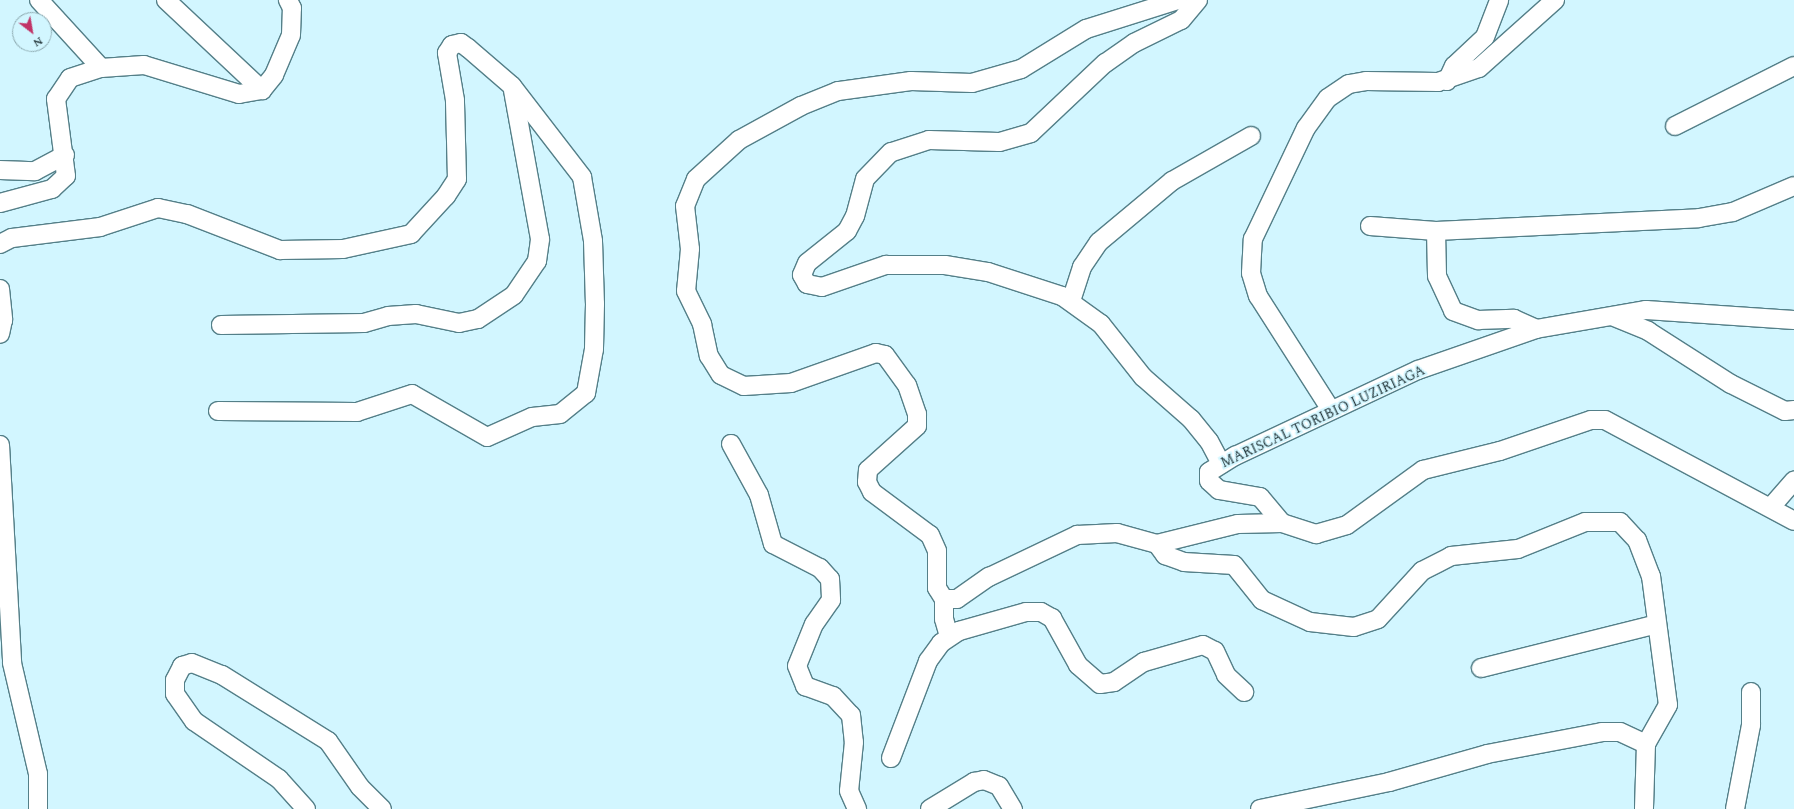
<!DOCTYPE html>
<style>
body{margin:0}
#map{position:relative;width:1794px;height:809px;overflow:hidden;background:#d2f6ff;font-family:Spectral,serif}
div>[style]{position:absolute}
.roads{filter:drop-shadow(1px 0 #547f88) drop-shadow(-1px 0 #547f88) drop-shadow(0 1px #547f88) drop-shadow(0 -1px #547f88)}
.street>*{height:18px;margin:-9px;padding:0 9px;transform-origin:9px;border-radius:9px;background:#fff}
span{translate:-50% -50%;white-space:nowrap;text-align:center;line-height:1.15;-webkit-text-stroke:3.5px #d2f6ff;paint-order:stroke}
.street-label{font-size:14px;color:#283a3e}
.north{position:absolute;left:12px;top:12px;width:40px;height:40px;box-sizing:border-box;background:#d2f6ff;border:1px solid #8eabb2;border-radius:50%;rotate:149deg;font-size:11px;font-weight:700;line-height:16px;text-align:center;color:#283a3e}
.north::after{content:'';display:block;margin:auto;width:14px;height:18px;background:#c13467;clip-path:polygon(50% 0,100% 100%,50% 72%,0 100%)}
</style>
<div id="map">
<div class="roads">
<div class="street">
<i style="left:39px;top:0;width:92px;rotate:47.6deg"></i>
<i style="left:166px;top:0;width:132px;rotate:43.2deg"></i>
<i style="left:1178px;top:0;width:96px;rotate:162.5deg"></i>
<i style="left:1086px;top:29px;width:76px;rotate:148.4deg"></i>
<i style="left:1021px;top:69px;width:51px;rotate:164.1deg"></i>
<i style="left:972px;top:83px;width:61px;rotate:-178.1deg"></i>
<i style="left:911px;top:81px;width:74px;rotate:172.2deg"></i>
<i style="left:838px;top:91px;width:40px;rotate:158deg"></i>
<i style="left:801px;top:106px;width:71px;rotate:151.3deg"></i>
<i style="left:739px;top:140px;width:58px;rotate:137.8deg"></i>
<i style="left:696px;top:179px;width:29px;rotate:112deg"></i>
<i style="left:685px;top:206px;width:43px;rotate:83.4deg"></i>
<i style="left:690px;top:249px;width:42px;rotate:95.4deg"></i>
<i style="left:686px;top:291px;width:37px;rotate:64deg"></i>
<i style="left:702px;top:324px;width:33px;rotate:78deg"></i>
<i style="left:709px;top:356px;width:22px;rotate:58deg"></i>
<i style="left:721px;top:375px;width:25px;rotate:26deg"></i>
<i style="left:744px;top:386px;width:47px;rotate:-3.7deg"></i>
<i style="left:791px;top:383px;width:90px;rotate:-19.4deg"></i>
<i style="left:876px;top:353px;width:9px;rotate:13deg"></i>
<i style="left:885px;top:355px;width:37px;rotate:54deg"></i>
<i style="left:907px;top:385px;width:31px;rotate:71deg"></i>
<i style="left:917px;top:414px;width:12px;rotate:90deg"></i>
<i style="left:917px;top:426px;width:66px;rotate:138.1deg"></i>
<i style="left:868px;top:470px;width:12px;rotate:95deg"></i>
<i style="left:867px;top:482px;width:11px;rotate:63deg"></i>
<i style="left:872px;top:492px;width:72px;rotate:36.6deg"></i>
<i style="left:930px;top:535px;width:17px;rotate:66deg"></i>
<i style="left:937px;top:551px;width:37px;rotate:90deg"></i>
<i style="left:937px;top:588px;width:13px;rotate:58deg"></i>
<i style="left:944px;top:599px;width:13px"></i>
<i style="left:957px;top:599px;width:39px;rotate:-35deg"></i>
<i style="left:989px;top:577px;width:98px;rotate:-25.5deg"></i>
<i style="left:1077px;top:535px;width:40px;rotate:-2.9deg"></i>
<i style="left:1117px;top:533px;width:41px;rotate:15.4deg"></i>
<i style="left:1157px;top:544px;width:83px;rotate:-13.9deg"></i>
<i style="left:1238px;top:524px;width:44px;rotate:-1.3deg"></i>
<i style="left:1282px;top:523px;width:36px;rotate:18deg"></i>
<i style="left:1316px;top:534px;width:32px;rotate:-16deg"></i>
<i style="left:1347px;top:525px;width:94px;rotate:-35.9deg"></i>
<i style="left:1423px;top:470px;width:79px;rotate:-13.9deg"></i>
<i style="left:1500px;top:451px;width:96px;rotate:-18.8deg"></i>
<i style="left:1591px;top:420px;width:14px"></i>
<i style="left:1605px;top:420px;width:214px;rotate:28.1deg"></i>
<i style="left:1198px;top:0;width:26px;rotate:130deg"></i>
<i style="left:1181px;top:20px;width:52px;rotate:153.9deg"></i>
<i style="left:1134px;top:43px;width:35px;rotate:145deg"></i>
<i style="left:1105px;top:63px;width:102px;rotate:136.6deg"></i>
<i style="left:1031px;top:133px;width:33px;rotate:164deg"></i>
<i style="left:999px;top:142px;width:70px;rotate:-178.4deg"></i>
<i style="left:929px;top:140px;width:40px;rotate:162deg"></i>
<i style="left:891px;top:152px;width:37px;rotate:134deg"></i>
<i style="left:865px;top:179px;width:38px;rotate:105deg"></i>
<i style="left:855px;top:216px;width:17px;rotate:118deg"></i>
<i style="left:847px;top:231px;width:51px;rotate:141.3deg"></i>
<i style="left:807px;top:263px;width:13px;rotate:113deg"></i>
<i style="left:802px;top:275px;width:10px;rotate:61deg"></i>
<i style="left:807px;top:284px;width:15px;rotate:11deg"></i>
<i style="left:822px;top:287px;width:68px;rotate:-19deg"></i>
<i style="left:886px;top:265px;width:59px"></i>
<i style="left:945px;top:265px;width:44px;rotate:9.2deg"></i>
<i style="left:988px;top:272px;width:78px;rotate:18deg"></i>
<i style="left:1062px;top:296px;width:48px;rotate:35.7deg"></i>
<i style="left:1101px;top:324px;width:68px;rotate:51.6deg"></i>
<i style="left:1143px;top:377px;width:64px;rotate:41.2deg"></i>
<i style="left:1191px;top:419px;width:28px;rotate:51deg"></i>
<i style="left:1209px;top:441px;width:26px;rotate:62deg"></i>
<i style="left:1447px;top:81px;width:17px;rotate:-65deg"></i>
<i style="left:1454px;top:66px;width:42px;rotate:-43.1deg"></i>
<i style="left:1485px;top:37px;width:40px;rotate:-69deg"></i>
<i style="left:1675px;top:126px;width:133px;rotate:-26.8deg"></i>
<i style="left:0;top:170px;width:35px;rotate:2deg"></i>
<i style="left:35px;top:171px;width:34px;rotate:-28deg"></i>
<i style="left:0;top:203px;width:54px;rotate:-15.1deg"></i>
<i style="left:52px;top:189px;width:19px;rotate:-43deg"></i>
<i style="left:66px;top:176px;width:78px;rotate:-97.4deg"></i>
<i style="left:56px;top:99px;width:25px;rotate:-56deg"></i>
<i style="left:70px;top:78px;width:33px;rotate:-18deg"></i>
<i style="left:101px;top:68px;width:43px;rotate:-4deg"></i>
<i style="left:144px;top:65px;width:99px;rotate:17deg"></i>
<i style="left:239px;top:94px;width:23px;rotate:-10deg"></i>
<i style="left:262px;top:90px;width:19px;rotate:-51deg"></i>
<i style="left:274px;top:75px;width:43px;rotate:-67deg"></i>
<i style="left:291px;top:35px;width:27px;rotate:-88deg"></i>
<i style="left:292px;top:8px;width:9px;rotate:-117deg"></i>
<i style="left:1370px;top:226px;width:66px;rotate:4.3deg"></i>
<i style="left:1436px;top:231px;width:263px;rotate:-2.8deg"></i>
<i style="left:1699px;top:218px;width:35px;rotate:-10deg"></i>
<i style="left:1733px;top:212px;width:66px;rotate:-23.1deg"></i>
<i style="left:1436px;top:231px;width:45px;rotate:88.7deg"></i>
<i style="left:1437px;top:276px;width:38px;rotate:65deg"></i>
<i style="left:1453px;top:311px;width:27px;rotate:20deg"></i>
<i style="left:1478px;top:320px;width:36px;rotate:-2deg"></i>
<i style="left:1514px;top:319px;width:24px;rotate:24deg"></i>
<i style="left:0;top:244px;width:13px;rotate:-27deg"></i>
<i style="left:12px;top:238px;width:89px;rotate:-7.1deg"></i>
<i style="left:100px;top:227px;width:61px;rotate:-18.1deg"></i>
<i style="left:158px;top:208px;width:30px;rotate:12deg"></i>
<i style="left:187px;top:214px;width:100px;rotate:21.2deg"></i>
<i style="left:280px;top:250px;width:63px;rotate:-0.9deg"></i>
<i style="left:343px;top:249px;width:70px;rotate:-12.4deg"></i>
<i style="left:411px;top:234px;width:52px;rotate:-47.4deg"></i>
<i style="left:446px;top:196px;width:20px;rotate:-57deg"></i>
<i style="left:457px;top:179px;width:79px;rotate:-91.5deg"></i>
<i style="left:455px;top:100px;width:48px;rotate:-99.7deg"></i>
<i style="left:447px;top:53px;width:9px;rotate:-58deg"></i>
<i style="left:452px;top:45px;width:9px;rotate:-13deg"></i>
<i style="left:461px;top:43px;width:9px;rotate:36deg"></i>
<i style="left:468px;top:48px;width:58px;rotate:40.8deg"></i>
<i style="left:512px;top:86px;width:115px;rotate:52.4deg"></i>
<i style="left:582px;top:177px;width:65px;rotate:80.2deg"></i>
<i style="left:593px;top:241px;width:63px;rotate:88.2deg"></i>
<i style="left:595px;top:304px;width:45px;rotate:91.3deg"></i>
<i style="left:594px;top:349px;width:45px;rotate:100.3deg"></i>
<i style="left:586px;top:393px;width:33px;rotate:141deg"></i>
<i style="left:560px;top:414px;width:28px;rotate:174deg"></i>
<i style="left:532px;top:417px;width:49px;rotate:156deg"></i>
<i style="left:487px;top:437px;width:86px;rotate:-150.2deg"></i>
<i style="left:412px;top:394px;width:58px;rotate:161.9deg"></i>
<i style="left:357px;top:412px;width:139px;rotate:-179.6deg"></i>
<i style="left:0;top:289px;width:31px;rotate:84deg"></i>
<i style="left:3px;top:320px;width:14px;rotate:102deg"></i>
<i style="left:1071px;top:301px;width:36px;rotate:-72deg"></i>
<i style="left:1082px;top:267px;width:30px;rotate:-56deg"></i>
<i style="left:1099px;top:242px;width:95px;rotate:-39.9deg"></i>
<i style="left:1172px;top:181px;width:91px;rotate:-29.7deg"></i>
<i style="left:1614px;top:317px;width:37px;rotate:22deg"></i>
<i style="left:1648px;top:331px;width:98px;rotate:32.6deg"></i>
<i style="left:1731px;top:384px;width:60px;rotate:26.6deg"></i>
<i style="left:1785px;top:411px;width:9px;rotate:-6deg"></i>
<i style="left:221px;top:325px;width:143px;rotate:-0.8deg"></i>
<i style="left:364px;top:323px;width:25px;rotate:-16deg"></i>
<i style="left:388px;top:316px;width:28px;rotate:-4deg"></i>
<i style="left:416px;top:314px;width:44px;rotate:11.8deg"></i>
<i style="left:459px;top:323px;width:19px;rotate:-12deg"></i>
<i style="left:478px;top:319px;width:43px;rotate:-33.7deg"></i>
<i style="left:514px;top:295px;width:41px;rotate:-55.9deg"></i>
<i style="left:537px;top:261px;width:22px;rotate:-82deg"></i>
<i style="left:540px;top:239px;width:151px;rotate:-100.3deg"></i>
<i style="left:1331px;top:410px;width:135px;rotate:-122.6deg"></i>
<i style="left:1258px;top:296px;width:24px;rotate:-107deg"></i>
<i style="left:1251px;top:273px;width:34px;rotate:-87deg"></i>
<i style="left:1253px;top:239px;width:123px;rotate:-64.5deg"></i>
<i style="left:1306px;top:128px;width:37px;rotate:-54deg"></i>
<i style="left:1328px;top:98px;width:25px;rotate:-34deg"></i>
<i style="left:1349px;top:84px;width:17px;rotate:-10deg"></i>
<i style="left:1366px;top:81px;width:72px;rotate:0.8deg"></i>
<i style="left:1438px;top:82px;width:43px;rotate:-18.9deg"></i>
<i style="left:1479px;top:68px;width:102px;rotate:-41.8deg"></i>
<i style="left:731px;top:444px;width:58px;rotate:61.2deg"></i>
<i style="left:759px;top:495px;width:51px;rotate:74.1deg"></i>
<i style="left:773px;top:544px;width:53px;rotate:27.1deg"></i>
<i style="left:820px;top:568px;width:15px;rotate:48deg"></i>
<i style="left:830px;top:579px;width:21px;rotate:87deg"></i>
<i style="left:831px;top:600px;width:29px;rotate:125deg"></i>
<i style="left:814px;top:624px;width:45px;rotate:112deg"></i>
<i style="left:797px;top:666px;width:22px;rotate:68deg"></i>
<i style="left:805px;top:686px;width:30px;rotate:20deg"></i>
<i style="left:833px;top:696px;width:26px;rotate:47deg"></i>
<i style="left:851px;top:715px;width:27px;rotate:84deg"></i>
<i style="left:854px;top:742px;width:49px;rotate:95.8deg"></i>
<i style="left:849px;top:791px;width:20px;rotate:66deg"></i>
<i style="left:0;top:445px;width:218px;rotate:86.8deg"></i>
<i style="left:12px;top:663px;width:114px;rotate:76.8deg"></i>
<i style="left:38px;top:774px;width:35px;rotate:90deg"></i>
<i style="left:1771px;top:507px;width:35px;rotate:-49deg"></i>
<i style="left:1282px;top:523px;width:34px;rotate:-130deg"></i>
<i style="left:1260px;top:497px;width:42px;rotate:-170.3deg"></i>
<i style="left:1219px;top:490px;width:13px;rotate:-138deg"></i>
<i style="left:1209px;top:481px;width:9px;rotate:-90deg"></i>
<i style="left:1209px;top:472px;width:31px;rotate:-32deg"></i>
<i style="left:1235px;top:456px;width:202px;rotate:-25.2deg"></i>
<i style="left:1418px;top:370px;width:125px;rotate:-19.2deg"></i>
<i style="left:1536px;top:329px;width:112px;rotate:-9.8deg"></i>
<i style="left:1646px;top:310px;width:148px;rotate:3.9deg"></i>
<i style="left:1157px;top:544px;width:14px;rotate:54deg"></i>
<i style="left:1165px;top:555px;width:20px;rotate:20deg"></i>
<i style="left:1184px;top:562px;width:50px;rotate:3.4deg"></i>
<i style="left:1234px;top:565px;width:45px;rotate:51.3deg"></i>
<i style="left:1262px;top:600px;width:53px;rotate:24.6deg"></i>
<i style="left:1310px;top:622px;width:44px;rotate:6.5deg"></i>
<i style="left:1354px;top:627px;width:25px;rotate:-18deg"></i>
<i style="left:1378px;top:619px;width:65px;rotate:-47.5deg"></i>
<i style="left:1422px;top:571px;width:33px;rotate:-27deg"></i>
<i style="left:1451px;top:556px;width:67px;rotate:-6deg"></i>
<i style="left:1518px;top:549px;width:72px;rotate:-21.9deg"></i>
<i style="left:1585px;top:522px;width:35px"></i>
<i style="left:1620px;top:522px;width:25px;rotate:47deg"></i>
<i style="left:1637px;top:540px;width:39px;rotate:69deg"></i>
<i style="left:1651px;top:576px;width:130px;rotate:82.5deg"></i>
<i style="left:1668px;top:705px;width:45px;rotate:119.4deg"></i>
<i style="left:1646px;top:744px;width:65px;rotate:91.8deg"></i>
<i style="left:944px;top:599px;width:20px;rotate:90deg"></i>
<i style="left:944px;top:619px;width:18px;rotate:74deg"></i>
<i style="left:1481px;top:668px;width:181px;rotate:-14deg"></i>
<i style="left:891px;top:758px;width:104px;rotate:-69.1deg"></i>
<i style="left:928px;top:661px;width:22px;rotate:-54deg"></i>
<i style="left:941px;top:643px;width:22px;rotate:-34deg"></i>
<i style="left:959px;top:631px;width:70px;rotate:-15.8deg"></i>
<i style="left:1026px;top:612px;width:15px"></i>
<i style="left:1041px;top:612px;width:13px;rotate:29deg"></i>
<i style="left:1052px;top:618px;width:54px;rotate:61deg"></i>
<i style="left:1078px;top:665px;width:29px;rotate:41deg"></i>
<i style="left:1100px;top:684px;width:14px;rotate:-8deg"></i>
<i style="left:1114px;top:682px;width:36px;rotate:-34deg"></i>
<i style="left:1144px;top:662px;width:61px;rotate:-16.1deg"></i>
<i style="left:1203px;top:645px;width:13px;rotate:27deg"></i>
<i style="left:1215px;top:651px;width:26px;rotate:65deg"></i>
<i style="left:1226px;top:675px;width:25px;rotate:43deg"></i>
<i style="left:306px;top:809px;width:40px;rotate:-132deg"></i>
<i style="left:279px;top:779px;width:103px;rotate:-145.7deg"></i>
<i style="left:194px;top:721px;width:33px;rotate:-125deg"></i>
<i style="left:175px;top:694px;width:14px;rotate:-90deg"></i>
<i style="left:175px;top:680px;width:16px;rotate:-63deg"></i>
<i style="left:182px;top:666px;width:10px;rotate:-17deg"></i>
<i style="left:192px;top:663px;width:32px;rotate:22deg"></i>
<i style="left:222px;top:675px;width:125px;rotate:31.9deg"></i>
<i style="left:328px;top:741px;width:56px;rotate:55.2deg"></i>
<i style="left:360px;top:787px;width:31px;rotate:45deg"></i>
<i style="left:930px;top:809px;width:52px;rotate:-31.5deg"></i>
<i style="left:974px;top:782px;width:10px;rotate:-11deg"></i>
<i style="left:984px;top:780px;width:16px;rotate:22deg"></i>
<i style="left:999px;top:786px;width:27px;rotate:59deg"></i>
<i style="left:1260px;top:809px;width:132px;rotate:-11.8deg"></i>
<i style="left:1389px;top:782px;width:102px;rotate:-15.9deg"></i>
<i style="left:1487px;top:754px;width:117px;rotate:-10.8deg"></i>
<i style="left:1602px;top:732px;width:18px"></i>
<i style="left:1620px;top:732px;width:29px;rotate:25deg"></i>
<i style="left:1735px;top:809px;width:86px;rotate:-79.2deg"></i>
<i style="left:1751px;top:725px;width:33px;rotate:-90deg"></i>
</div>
</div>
<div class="street-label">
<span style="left:1323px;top:417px;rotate:-25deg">MARISCAL TORIBIO LUZIRIAGA</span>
</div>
<div class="north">N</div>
</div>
